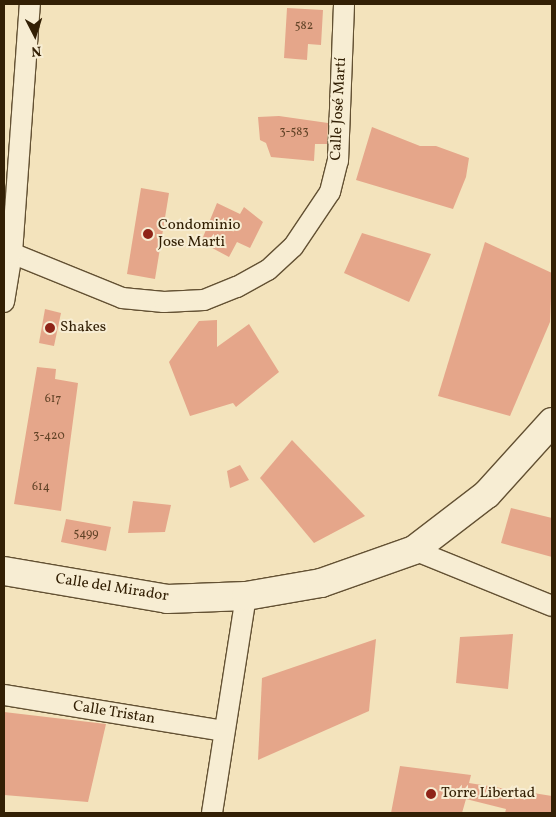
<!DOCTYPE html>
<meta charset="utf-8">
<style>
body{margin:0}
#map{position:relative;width:556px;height:817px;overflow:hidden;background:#f3e3bc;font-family:Vollkorn,serif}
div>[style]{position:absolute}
.building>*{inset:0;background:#e5a68a}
.roads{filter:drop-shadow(1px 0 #635133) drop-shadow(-1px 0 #635133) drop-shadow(0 1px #635133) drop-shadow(0 -1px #635133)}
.street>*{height:20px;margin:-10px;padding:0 10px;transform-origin:10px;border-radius:10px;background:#f7edd3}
.secondary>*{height:28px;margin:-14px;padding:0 14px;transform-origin:14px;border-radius:14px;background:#f7edd3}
.dots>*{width:14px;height:14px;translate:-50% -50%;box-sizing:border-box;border:2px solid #f7edd3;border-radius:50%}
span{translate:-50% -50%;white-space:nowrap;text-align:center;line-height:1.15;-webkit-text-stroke:4px #f7edd3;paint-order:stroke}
.number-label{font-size:12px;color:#604226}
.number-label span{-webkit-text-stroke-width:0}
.street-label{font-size:15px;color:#332005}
.poi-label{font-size:15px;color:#332005}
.left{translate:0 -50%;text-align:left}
.frame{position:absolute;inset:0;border:5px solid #332005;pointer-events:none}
.north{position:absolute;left:10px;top:10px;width:50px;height:50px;-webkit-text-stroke:4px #f7edd3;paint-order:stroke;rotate:175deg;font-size:14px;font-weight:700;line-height:20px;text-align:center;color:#332005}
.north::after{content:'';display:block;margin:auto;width:18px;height:22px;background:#332005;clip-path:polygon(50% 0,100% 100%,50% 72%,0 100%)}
</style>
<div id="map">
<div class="building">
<i style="clip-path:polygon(287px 8px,323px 10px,321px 45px,308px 44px,307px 60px,284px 58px)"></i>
<i style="clip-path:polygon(279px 116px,328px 123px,327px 144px,315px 144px,314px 161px,271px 157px,266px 143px,260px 140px,258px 117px)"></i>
<i style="clip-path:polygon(372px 127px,420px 146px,436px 146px,469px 158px,466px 177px,453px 209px,356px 180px)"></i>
<i style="clip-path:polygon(141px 188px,169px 193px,155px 279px,127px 274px)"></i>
<i style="clip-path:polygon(217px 203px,240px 214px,244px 207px,263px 222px,250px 248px,237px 242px,229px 257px,201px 242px)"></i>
<i style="clip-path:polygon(362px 233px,431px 254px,409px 302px,344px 273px)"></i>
<i style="clip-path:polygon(485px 242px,552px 273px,550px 322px,510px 416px,438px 396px)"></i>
<i style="clip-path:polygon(45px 309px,61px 313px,54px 346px,39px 343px)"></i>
<i style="clip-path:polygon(217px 320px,217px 347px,249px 324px,279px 372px,236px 407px,233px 403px,190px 416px,169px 362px,199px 321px)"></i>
<i style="clip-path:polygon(37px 367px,56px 369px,55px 379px,78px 383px,61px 511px,14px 504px)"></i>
<i style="clip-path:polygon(292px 440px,365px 516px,314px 543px,260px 478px)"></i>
<i style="clip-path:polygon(240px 465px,249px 480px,230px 488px,227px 471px)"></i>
<i style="clip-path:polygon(133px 501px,171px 505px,165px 532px,128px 533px)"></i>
<i style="clip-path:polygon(511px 508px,552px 518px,552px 557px,501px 543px)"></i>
<i style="clip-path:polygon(66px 519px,111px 527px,106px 551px,61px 542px)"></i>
<i style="clip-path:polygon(513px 634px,508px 689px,456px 683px,460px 637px)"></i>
<i style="clip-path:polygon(376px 639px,369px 711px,258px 760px,262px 678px)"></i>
<i style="clip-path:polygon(4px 712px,106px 724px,88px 802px,4px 795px)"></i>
<i style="clip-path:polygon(400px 766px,471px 775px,469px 783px,552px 796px,552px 813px,505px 813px,506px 809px,466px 799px,462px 813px,391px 813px)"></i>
</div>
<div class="roads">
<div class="street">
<i style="left:4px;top:250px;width:127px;rotate:22.1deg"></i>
<i style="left:122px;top:298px;width:42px;rotate:5.4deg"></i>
<i style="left:164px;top:302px;width:40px;rotate:-2.9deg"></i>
<i style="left:204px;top:300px;width:35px;rotate:-22deg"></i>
<i style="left:237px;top:287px;width:35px;rotate:-29deg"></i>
<i style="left:268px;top:270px;width:34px;rotate:-43deg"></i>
<i style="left:293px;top:247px;width:66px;rotate:-56.1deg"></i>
<i style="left:330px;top:192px;width:32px;rotate:-76deg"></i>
<i style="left:338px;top:161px;width:157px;rotate:-87.8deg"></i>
<i style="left:4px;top:302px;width:50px;rotate:-80.7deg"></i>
<i style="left:12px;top:253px;width:250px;rotate:-85.9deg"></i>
<i style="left:414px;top:550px;width:149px;rotate:22.1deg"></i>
<i style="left:4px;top:695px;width:223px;rotate:9.3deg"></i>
<i style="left:212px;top:813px;width:220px;rotate:-81.1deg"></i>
</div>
<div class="secondary">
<i style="left:4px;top:571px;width:165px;rotate:9.7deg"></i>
<i style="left:167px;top:599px;width:79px;rotate:-2.2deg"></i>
<i style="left:246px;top:596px;width:76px;rotate:-9.8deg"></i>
<i style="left:321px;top:583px;width:99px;rotate:-19.5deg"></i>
<i style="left:414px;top:550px;width:92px;rotate:-37.5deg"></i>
<i style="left:487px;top:494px;width:97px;rotate:-47.9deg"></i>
</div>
</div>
<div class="dots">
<i style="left:148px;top:234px;background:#8f2418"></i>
<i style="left:50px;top:328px;background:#8f2418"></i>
<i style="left:431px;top:794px;background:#8f2418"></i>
</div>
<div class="number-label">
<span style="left:304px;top:27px">582</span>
<span style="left:294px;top:133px">3-583</span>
<span style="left:53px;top:400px">617</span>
<span style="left:49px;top:437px">3-420</span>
<span style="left:41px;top:488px">614</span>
<span style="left:86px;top:535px">5499</span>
</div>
<div class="street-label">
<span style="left:339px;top:109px;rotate:-87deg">Calle José Martí</span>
<span style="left:112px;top:588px;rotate:9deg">Calle del Mirador</span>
<span style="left:114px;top:713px;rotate:9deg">Calle Tristan</span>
</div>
<div class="poi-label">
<span class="left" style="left:158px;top:234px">Condominio<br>Jose Marti</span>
<span class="left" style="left:60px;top:328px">Shakes</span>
<span class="left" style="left:441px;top:794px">Torre Libertad</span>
</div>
<div class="frame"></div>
<div class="north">N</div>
</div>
